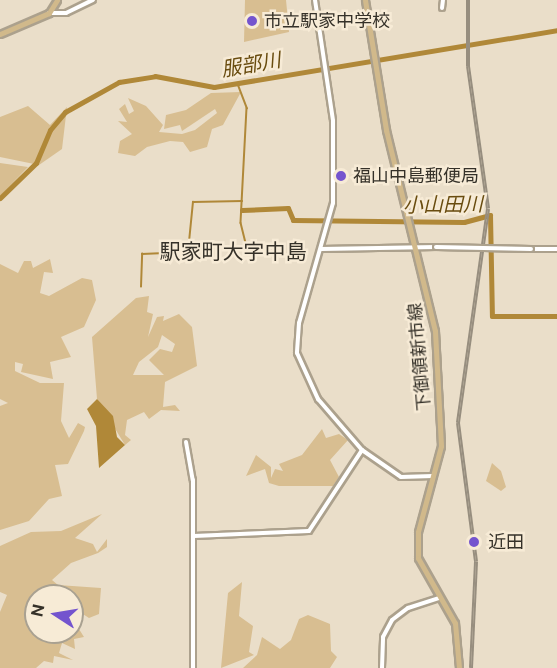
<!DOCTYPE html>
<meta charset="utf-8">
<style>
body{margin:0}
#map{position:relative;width:557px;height:668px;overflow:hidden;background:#eadec9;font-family:"Public Sans","Noto Sans JP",sans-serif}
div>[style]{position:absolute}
.green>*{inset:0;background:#d8be91}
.water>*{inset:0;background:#b08838}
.stream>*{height:1.5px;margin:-0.75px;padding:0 0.75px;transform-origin:0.75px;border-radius:0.75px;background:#b08838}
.river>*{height:5px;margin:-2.5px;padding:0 2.5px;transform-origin:2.5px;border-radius:2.5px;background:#b08838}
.roads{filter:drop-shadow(2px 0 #aca18d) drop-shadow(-2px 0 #aca18d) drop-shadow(0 2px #aca18d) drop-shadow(0 -2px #aca18d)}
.minor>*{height:4px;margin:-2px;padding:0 2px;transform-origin:2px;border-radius:2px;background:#fff}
.major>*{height:5px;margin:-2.5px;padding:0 2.5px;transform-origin:2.5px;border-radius:2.5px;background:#d1b98b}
.rail>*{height:4px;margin-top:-2px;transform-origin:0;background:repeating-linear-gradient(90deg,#f7ebd6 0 4.5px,#978e7f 0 9px);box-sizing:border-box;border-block:2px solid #978e7f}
.bridges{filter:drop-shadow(2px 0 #aca18d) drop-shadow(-2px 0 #aca18d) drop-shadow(0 2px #aca18d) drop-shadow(0 -2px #aca18d)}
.minor-bridge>*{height:4px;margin:-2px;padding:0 2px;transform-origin:2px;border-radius:2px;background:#fff}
.dots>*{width:16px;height:16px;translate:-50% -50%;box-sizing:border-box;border:3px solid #f7ebd6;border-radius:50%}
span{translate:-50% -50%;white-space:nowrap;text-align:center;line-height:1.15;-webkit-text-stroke:5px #f7ebd6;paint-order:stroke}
.poi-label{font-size:18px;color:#353129}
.left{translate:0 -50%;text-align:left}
.street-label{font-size:18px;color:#353129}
.water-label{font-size:20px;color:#694c0f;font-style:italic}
.quarter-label{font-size:21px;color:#353129}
.north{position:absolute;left:24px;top:584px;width:60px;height:60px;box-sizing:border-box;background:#f7ebd6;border:2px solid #a9a191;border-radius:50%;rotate:282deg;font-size:16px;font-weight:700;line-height:24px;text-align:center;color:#353129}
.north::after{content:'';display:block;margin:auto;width:21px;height:27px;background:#7454ce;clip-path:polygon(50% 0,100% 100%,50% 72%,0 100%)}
</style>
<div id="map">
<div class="green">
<i style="clip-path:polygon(245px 0,286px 0,289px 32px,244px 42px)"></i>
<i style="clip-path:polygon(241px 92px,223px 125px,212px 129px,207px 147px,190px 152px,183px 142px,170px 141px,147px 147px,135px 156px,118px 153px,120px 141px,132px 134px,118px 121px,127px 122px,119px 109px,125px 104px,129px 114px,134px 111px,128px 98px,146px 106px,163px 125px,159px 132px,182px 134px,195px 130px,217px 113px,215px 109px,182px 131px,180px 125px,164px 129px,166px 115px,186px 110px,211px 93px)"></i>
<i style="clip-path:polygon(28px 106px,50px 125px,67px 107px,62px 149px,39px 165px,0 157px,0 117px)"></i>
<i style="clip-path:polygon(0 163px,28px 167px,0 196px)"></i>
<i style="clip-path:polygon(50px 259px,53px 273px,44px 272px,40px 293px,49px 296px,82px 278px,92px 280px,96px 300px,84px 327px,61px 337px,71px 357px,50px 362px,53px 379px,21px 372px,23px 364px,15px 362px,15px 371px,40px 383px,64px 383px,61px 421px,69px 438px,78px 423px,85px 427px,84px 431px,68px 464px,55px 465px,62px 496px,49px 499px,29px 521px,0 530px,0 406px,8px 403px,0 399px,0 264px,18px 273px,24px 261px,31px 261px,33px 268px)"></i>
<i style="clip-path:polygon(evenodd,149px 296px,147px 312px,153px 314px,148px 337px,157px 317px,164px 316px,163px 321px,179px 314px,192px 327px,197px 366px,165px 382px,163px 407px,175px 405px,180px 411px,161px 410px,149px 419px,144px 412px,127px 420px,125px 435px,131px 440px,125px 445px,97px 399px,92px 337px,136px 298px,149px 296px,162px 335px,175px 344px,172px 352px,160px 349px,149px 360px,164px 375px,133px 375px,139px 362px,158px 347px,162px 335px)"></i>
<i style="clip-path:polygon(322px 429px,326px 438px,339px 434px,348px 440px,330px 460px,339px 477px,333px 486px,279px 486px,269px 483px,265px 469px,246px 476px,256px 455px,271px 467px,271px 478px,275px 469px,283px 471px,279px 464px,302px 455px)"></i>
<i style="clip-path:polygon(492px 463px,501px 471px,506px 487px,501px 491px,486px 481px)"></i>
<i style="clip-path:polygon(102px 514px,75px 538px,93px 544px,97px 552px,107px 539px,107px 547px,98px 553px,71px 563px,52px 580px,58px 585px,101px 588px,99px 614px,89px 618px,72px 607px,72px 596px,36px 596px,36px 632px,72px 632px,72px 618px,84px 637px,74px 639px,75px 649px,62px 643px,59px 653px,73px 660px,54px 656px,53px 663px,44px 661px,36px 668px,0 668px,0 612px,7px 595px,0 592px,0 546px,31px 532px,61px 531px)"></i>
<i style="clip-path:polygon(242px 582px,239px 616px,253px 626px,249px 652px,254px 655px,221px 668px,228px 593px)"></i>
<i style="clip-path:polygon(308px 615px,330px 624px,331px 651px,337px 657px,330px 668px,243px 668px,257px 655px,262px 637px,280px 649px,291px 640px,299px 619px)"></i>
</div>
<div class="water">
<i style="clip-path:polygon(97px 399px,113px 416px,117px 437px,125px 445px,99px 468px,96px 426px,87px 409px)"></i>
</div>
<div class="stream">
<i style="left:238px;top:84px;width:26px;rotate:69deg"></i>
<i style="left:247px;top:108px;width:115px;rotate:93deg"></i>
<i style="left:241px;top:223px;width:21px;rotate:76deg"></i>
<i style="left:141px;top:287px;width:33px;rotate:-88deg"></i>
<i style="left:142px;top:254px;width:46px;rotate:-2.5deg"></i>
<i style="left:188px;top:252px;width:50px;rotate:-84.3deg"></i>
<i style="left:193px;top:202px;width:49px;rotate:-1.2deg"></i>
</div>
<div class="river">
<i style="left:0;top:198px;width:50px;rotate:-44.2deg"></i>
<i style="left:36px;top:163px;width:36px;rotate:-67deg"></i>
<i style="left:50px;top:130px;width:23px;rotate:-50deg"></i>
<i style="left:65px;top:112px;width:62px;rotate:-29.1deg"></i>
<i style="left:119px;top:82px;width:36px;rotate:-9deg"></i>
<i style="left:155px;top:76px;width:60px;rotate:10.6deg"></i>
<i style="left:214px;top:87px;width:348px;rotate:-9.4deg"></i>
<i style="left:242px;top:210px;width:46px;rotate:-2.5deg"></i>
<i style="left:288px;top:208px;width:13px;rotate:67deg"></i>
<i style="left:293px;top:220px;width:171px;rotate:0.7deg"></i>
<i style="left:464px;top:222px;width:27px;rotate:-15deg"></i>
<i style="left:490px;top:215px;width:101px;rotate:88.9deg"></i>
<i style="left:492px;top:316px;width:65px"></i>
</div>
<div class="roads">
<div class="minor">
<i style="left:315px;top:0;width:122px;rotate:81.5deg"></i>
<i style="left:333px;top:121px;width:82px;rotate:90deg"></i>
<i style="left:333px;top:203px;width:125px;rotate:105.8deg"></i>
<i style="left:299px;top:323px;width:30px;rotate:94deg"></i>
<i style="left:297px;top:353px;width:51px;rotate:65.5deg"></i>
<i style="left:318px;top:399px;width:67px;rotate:49.2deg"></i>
<i style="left:362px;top:450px;width:47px;rotate:34.7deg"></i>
<i style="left:401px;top:477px;width:32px;rotate:-2deg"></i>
<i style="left:442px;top:8px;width:8px;rotate:-83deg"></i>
<i style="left:49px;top:13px;width:17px"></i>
<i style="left:66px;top:13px;width:30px;rotate:-26deg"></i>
<i style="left:321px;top:249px;width:115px;rotate:-1deg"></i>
<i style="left:531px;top:249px;width:26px"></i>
<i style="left:186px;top:442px;width:39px;rotate:80deg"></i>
<i style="left:193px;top:480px;width:188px;rotate:90deg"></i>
<i style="left:194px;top:536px;width:115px;rotate:-2.5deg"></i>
<i style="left:309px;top:531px;width:97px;rotate:-56.8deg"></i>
<i style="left:382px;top:668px;width:31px;rotate:-88deg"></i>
<i style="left:383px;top:637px;width:19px;rotate:-62deg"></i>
<i style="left:392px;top:620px;width:20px;rotate:-37deg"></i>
<i style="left:408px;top:608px;width:33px;rotate:-18deg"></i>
</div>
<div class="major">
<i style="left:365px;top:0;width:132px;rotate:80.8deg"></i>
<i style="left:386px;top:130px;width:207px;rotate:76.3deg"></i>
<i style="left:435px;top:331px;width:115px;rotate:87deg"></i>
<i style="left:441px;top:446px;width:89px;rotate:105deg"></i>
<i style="left:418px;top:532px;width:26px;rotate:90deg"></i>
<i style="left:418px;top:558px;width:75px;rotate:60.4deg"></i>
<i style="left:455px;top:623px;width:45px;rotate:84.9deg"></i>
<i style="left:0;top:34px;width:53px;rotate:-23.2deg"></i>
<i style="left:49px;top:13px;width:15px;rotate:-58deg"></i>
</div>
</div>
<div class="rail">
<i style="left:468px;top:0;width:66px;rotate:90deg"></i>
<i style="left:468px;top:66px;width:144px;rotate:82deg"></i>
<i style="left:488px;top:209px;width:216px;rotate:98deg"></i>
<i style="left:458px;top:423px;width:140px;rotate:82.6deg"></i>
<i style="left:476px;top:562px;width:106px;rotate:92.7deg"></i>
</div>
<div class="bridges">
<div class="minor-bridge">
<i style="left:436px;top:247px;width:95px;rotate:1.2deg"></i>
</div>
</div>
<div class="dots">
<i style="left:252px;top:21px;background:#7454ce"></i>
<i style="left:341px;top:176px;background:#7454ce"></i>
<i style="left:474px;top:542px;background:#7454ce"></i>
</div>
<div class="poi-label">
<span class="left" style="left:264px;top:21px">市立駅家中学校</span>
<span class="left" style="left:353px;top:176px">福山中島郵便局</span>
<span class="left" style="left:488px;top:542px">近田</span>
</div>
<div class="street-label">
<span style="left:420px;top:357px;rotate:-95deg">下御領新市線</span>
</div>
<div class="water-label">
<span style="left:251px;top:65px;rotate:-10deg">服部川</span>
<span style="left:443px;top:205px;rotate:-1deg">小山田川</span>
</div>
<div class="quarter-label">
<span style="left:233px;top:252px">駅家町大字中島</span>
</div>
<div class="north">N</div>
</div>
